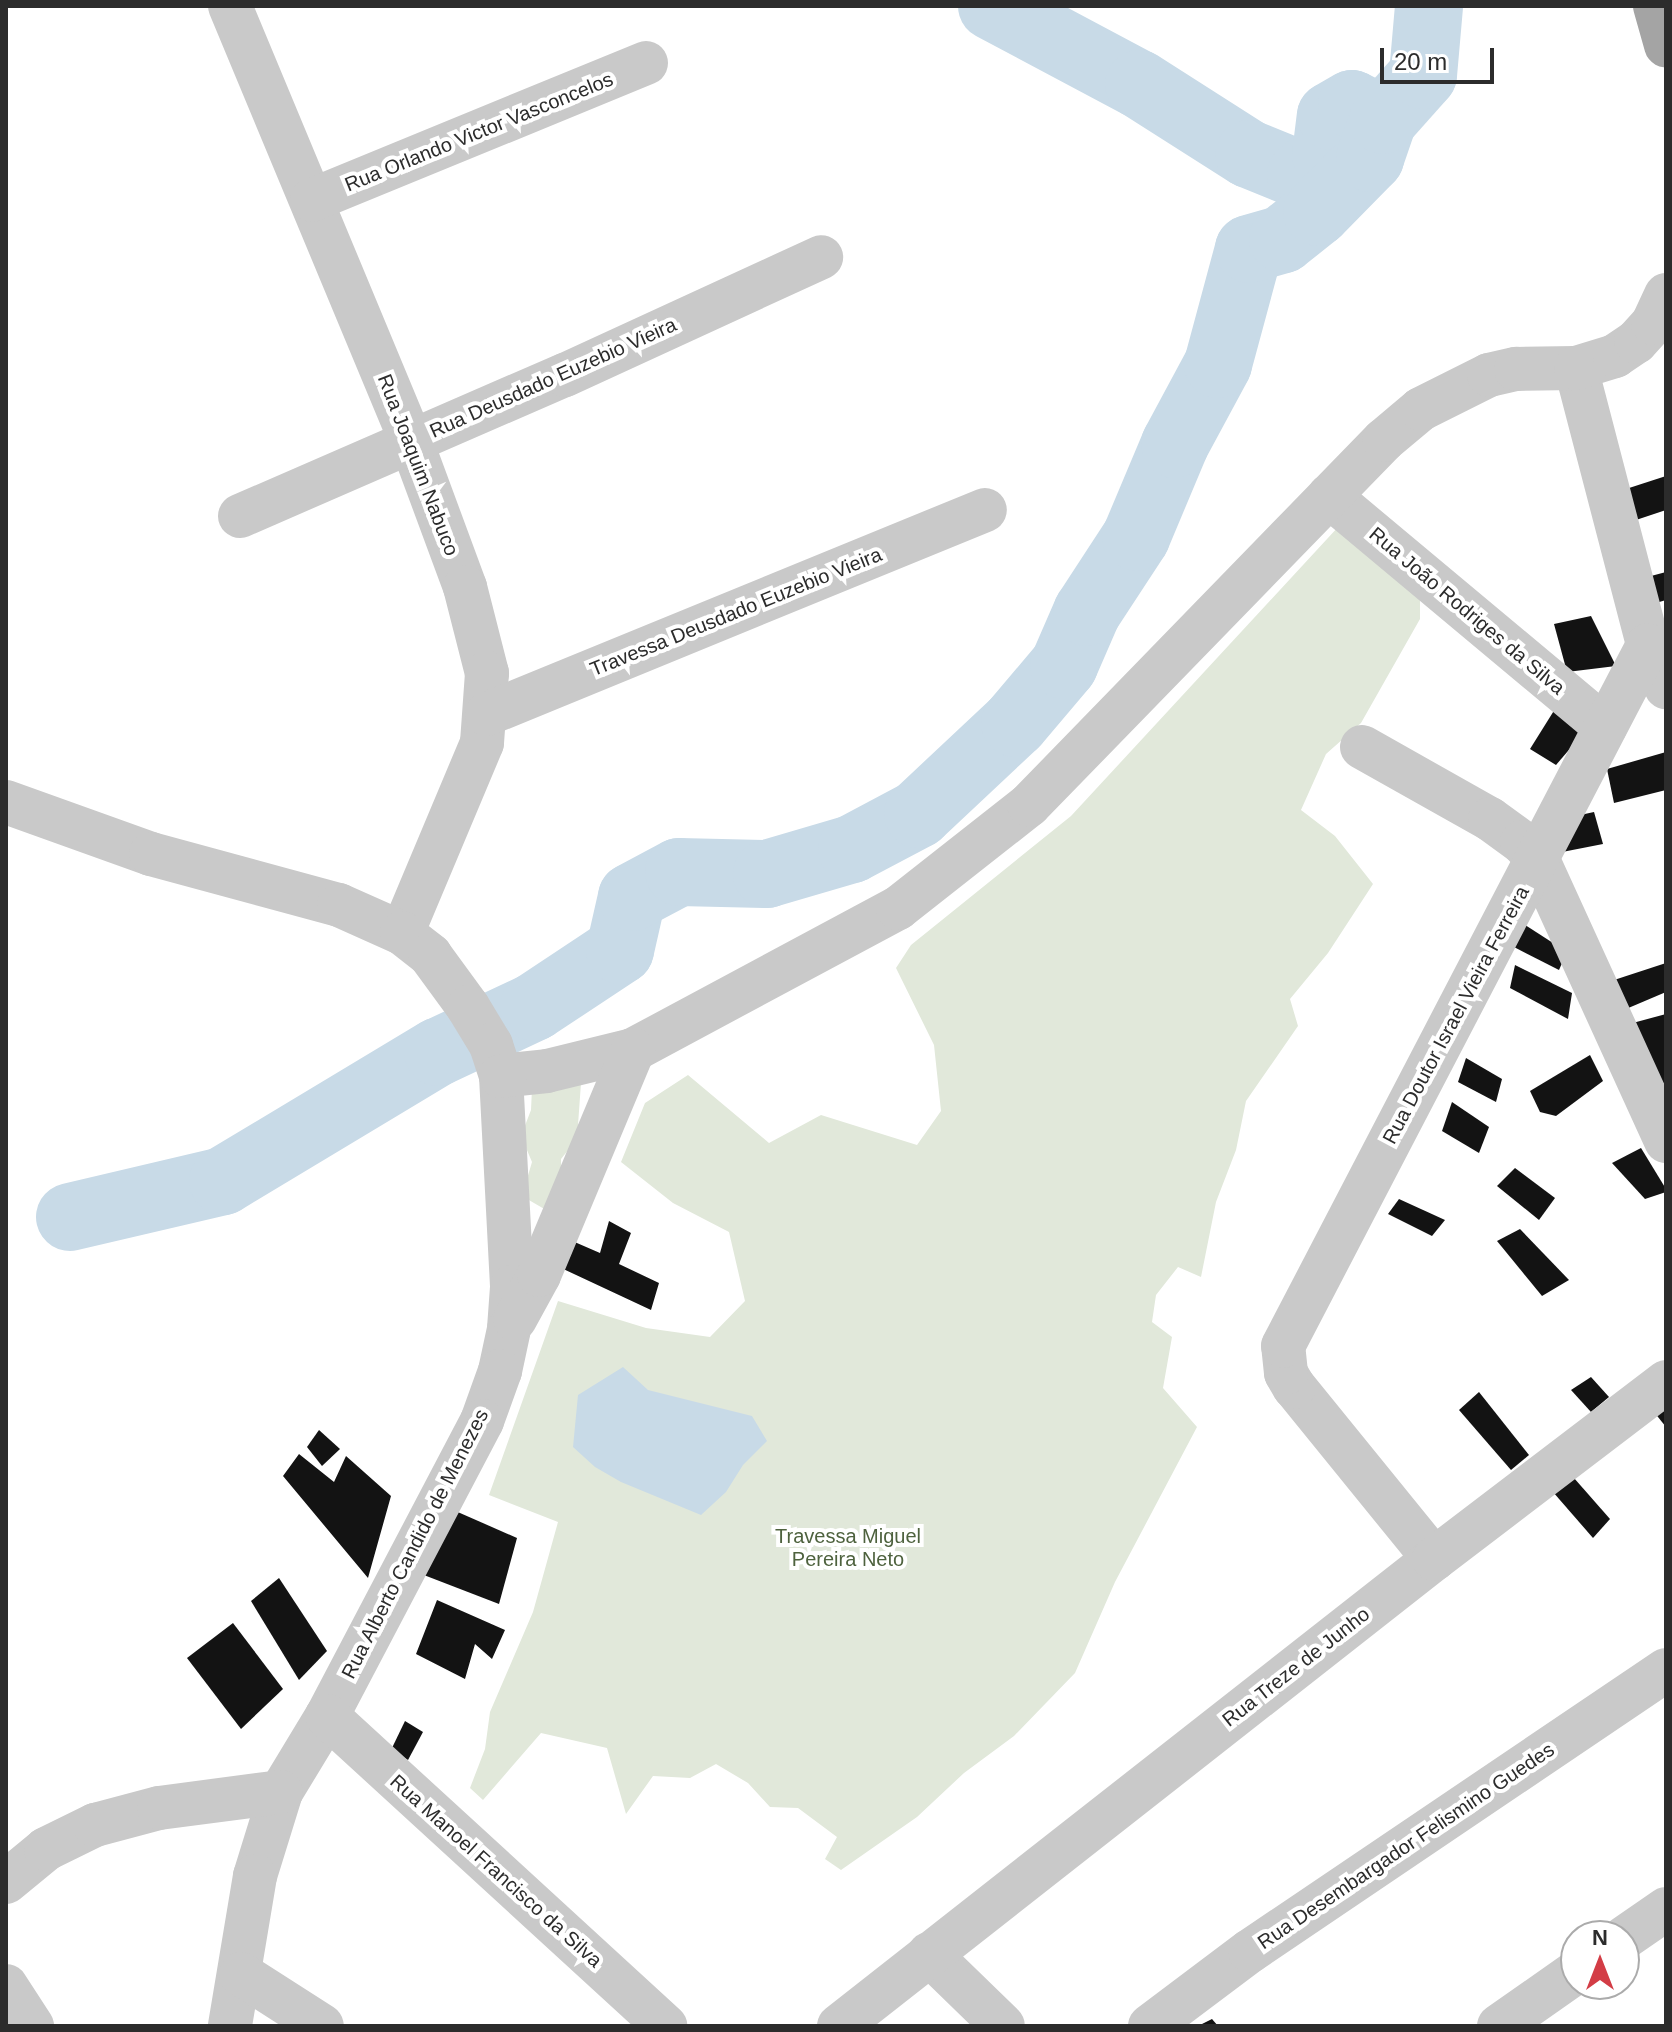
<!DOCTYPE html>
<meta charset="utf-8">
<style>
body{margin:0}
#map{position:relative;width:1672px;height:2032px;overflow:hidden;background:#fff;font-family:Arial,sans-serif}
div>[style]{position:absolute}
.green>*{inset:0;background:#e1e8da}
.water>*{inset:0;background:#c8dae7}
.river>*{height:68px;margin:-34px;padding:0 34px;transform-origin:34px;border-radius:34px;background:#c8dae7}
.building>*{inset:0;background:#131313}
.minor>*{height:44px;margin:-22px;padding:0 22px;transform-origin:22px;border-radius:22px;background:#c9c9c9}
.major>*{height:44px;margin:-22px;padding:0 22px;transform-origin:22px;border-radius:22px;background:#a4a4a4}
span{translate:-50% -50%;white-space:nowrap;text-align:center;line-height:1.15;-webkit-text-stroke:8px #fff;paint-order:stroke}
.street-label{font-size:20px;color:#2c2c2c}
.park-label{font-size:20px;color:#4e623e}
.frame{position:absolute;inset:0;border:8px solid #2c2c2c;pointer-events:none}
.north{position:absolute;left:1560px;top:1920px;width:80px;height:80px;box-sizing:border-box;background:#fff;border:2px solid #ababab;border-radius:50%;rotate:0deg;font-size:22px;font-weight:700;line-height:32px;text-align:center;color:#2c2c2c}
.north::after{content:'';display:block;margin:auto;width:28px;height:36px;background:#d33d46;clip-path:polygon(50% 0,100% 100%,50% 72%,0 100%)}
.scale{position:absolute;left:1380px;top:48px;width:114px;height:36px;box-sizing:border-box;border:4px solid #2c2c2c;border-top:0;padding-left:10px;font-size:24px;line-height:28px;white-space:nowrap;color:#2c2c2c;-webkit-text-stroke:6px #fff;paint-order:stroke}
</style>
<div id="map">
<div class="green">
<i style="clip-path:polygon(1339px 526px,1420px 595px,1420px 619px,1361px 723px,1326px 754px,1301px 810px,1335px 836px,1373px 884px,1328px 953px,1290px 999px,1298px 1026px,1246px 1101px,1236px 1150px,1216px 1202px,1201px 1277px,1178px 1267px,1156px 1295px,1152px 1322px,1172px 1337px,1163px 1388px,1197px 1427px,1115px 1582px,1075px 1673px,1014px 1736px,964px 1773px,917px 1817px,841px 1870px,825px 1859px,837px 1837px,798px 1808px,770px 1807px,748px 1783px,716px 1764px,690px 1778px,653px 1776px,626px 1814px,607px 1748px,541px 1733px,483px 1800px,470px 1788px,485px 1749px,490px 1712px,533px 1612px,558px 1522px,489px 1495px,558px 1301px,646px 1328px,710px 1337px,745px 1301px,729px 1232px,673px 1203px,621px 1162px,645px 1103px,688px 1075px,769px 1143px,821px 1115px,917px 1145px,941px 1111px,934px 1045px,896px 968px,911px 945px,1071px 816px)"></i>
<i style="clip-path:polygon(581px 1083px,577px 1139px,561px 1159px,561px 1189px,546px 1210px,522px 1196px,532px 1162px,521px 1136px,531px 1110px,532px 1088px)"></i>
</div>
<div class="water">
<i style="clip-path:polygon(623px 1367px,648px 1390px,752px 1416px,767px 1441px,743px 1465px,726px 1492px,701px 1515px,621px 1482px,595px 1467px,573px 1447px,578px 1395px)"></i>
</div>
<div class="river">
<i style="left:992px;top:6px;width:166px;rotate:28deg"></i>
<i style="left:1139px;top:84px;width:130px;rotate:32.5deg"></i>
<i style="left:1249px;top:154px;width:56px;rotate:22deg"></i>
<i style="left:1301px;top:175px;width:32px;rotate:-39deg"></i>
<i style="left:1326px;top:155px;width:39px;rotate:-83deg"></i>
<i style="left:1331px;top:116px;width:24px;rotate:-30deg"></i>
<i style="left:1352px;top:104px;width:35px;rotate:27deg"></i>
<i style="left:70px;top:1217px;width:157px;rotate:-13.2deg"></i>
<i style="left:223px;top:1181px;width:251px;rotate:-31deg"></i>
<i style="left:438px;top:1052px;width:106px;rotate:-25.1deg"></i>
<i style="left:534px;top:1007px;width:103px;rotate:-33.5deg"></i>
<i style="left:620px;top:950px;width:54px;rotate:-77.2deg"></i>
<i style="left:632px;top:897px;width:53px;rotate:-28deg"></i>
<i style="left:679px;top:872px;width:88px;rotate:1.3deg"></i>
<i style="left:767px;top:874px;width:89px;rotate:-16.4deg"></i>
<i style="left:852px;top:849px;width:75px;rotate:-27.9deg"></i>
<i style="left:918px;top:814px;width:133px;rotate:-43.2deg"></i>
<i style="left:1015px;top:723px;width:76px;rotate:-49.8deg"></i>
<i style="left:1064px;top:665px;width:58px;rotate:-66.5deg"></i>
<i style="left:1087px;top:612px;width:90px;rotate:-56.8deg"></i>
<i style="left:1136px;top:537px;width:101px;rotate:-67.2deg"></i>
<i style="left:1175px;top:444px;width:91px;rotate:-61.7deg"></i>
<i style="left:1218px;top:364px;width:119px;rotate:-74.9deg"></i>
<i style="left:1249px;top:249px;width:35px;rotate:-16deg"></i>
<i style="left:1283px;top:239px;width:43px;rotate:-38.5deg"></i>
<i style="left:1317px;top:212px;width:76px;rotate:-45.5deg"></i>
<i style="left:1370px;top:158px;width:40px;rotate:-71.1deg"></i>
<i style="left:1383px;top:120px;width:60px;rotate:-48.4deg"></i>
<i style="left:1423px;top:75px;width:69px;rotate:-85deg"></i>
</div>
<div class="building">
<i style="clip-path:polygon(1666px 476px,1666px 510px,1633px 521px,1626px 489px)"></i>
<i style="clip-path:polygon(1666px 572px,1666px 600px,1656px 603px,1651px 576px)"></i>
<i style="clip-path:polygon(1591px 616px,1616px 666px,1567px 672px,1554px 624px)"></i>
<i style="clip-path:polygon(1555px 709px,1586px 730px,1556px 765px,1530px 749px)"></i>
<i style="clip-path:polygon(1666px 752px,1666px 790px,1614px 803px,1607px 769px)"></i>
<i style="clip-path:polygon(1594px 812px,1603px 844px,1552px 854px,1571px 817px)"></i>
<i style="clip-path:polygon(1522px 923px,1567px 952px,1559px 970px,1512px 946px)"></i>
<i style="clip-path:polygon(1666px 963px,1666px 992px,1626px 1009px,1611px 981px)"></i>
<i style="clip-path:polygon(1515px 965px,1572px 993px,1568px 1019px,1510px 988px)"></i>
<i style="clip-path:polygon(1666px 1014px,1666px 1088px,1629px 1024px)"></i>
<i style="clip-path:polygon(1590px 1055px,1603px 1081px,1556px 1116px,1540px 1112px,1530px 1091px)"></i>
<i style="clip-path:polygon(1466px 1058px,1502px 1079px,1496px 1102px,1458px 1082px)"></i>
<i style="clip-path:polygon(1452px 1102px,1489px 1127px,1479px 1153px,1442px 1131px)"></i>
<i style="clip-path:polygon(1641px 1148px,1666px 1189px,1666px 1192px,1645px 1199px,1612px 1163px)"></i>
<i style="clip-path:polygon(1515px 1168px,1555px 1198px,1539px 1220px,1497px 1186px)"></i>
<i style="clip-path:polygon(1399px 1199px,1445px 1220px,1432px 1236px,1388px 1214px)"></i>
<i style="clip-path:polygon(609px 1221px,631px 1233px,619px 1264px,659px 1283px,651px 1310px,559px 1267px,570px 1240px,600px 1253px)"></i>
<i style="clip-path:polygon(1520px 1229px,1569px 1280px,1542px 1296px,1497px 1241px)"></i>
<i style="clip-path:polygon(1591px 1377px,1609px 1397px,1591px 1412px,1571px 1390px)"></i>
<i style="clip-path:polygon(1479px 1392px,1529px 1455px,1511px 1470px,1459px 1410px)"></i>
<i style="clip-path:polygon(1666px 1403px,1666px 1427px,1654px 1412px)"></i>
<i style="clip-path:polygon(319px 1430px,340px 1449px,322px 1466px,307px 1447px)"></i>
<i style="clip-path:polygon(299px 1454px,334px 1482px,346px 1456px,391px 1496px,368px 1578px,283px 1476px)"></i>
<i style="clip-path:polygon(1574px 1478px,1610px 1519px,1593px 1538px,1553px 1492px)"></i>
<i style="clip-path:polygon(444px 1506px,517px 1538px,499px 1604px,416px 1572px)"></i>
<i style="clip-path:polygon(279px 1578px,327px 1651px,299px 1680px,251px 1601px)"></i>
<i style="clip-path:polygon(437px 1600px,505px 1630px,492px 1659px,475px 1644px,465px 1679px,416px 1654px)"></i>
<i style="clip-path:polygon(233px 1623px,283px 1689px,241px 1729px,187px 1658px)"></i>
<i style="clip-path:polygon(405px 1721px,423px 1732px,408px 1760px,391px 1750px)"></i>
<i style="clip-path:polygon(1212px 2019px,1218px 2026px,1198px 2026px)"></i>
</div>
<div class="minor">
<i style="left:230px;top:6px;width:471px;rotate:67.4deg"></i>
<i style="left:411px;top:441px;width:156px;rotate:69.7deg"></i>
<i style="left:465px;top:587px;width:89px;rotate:75.7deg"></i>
<i style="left:487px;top:673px;width:70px;rotate:94.1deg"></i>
<i style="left:482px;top:743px;width:206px;rotate:112.8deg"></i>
<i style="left:312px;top:200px;width:361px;rotate:-22.3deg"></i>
<i style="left:1576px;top:368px;width:286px;rotate:75.4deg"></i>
<i style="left:1648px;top:645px;width:46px;rotate:66.8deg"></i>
<i style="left:1329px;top:496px;width:360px;rotate:39.9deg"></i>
<i style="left:240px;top:516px;width:354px;rotate:-23.5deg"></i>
<i style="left:565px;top:375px;width:282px;rotate:-24.7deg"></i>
<i style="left:487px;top:714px;width:538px;rotate:-22.28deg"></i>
<i style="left:1362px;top:747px;width:147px;rotate:29.4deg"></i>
<i style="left:1490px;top:819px;width:39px;rotate:36deg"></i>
<i style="left:1522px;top:842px;width:24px;rotate:48deg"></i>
<i style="left:1538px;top:860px;width:309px;rotate:65.5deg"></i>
<i style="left:6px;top:802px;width:154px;rotate:19.7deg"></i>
<i style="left:151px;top:854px;width:195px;rotate:15.2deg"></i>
<i style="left:339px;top:905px;width:69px;rotate:24deg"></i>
<i style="left:402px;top:933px;width:36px;rotate:38deg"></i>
<i style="left:430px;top:955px;width:64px;rotate:53.8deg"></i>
<i style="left:468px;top:1007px;width:44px;rotate:58.8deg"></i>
<i style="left:491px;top:1045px;width:33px;rotate:72deg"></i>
<i style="left:501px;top:1076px;width:211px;rotate:87deg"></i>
<i style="left:512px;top:1287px;width:42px;rotate:94.1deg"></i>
<i style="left:509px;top:1329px;width:43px;rotate:102.1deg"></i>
<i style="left:500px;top:1371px;width:53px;rotate:109.8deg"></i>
<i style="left:482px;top:1421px;width:333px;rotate:117.7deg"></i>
<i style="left:327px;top:1716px;width:89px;rotate:121.2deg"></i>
<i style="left:281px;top:1792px;width:88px;rotate:107.2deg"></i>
<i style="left:255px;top:1876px;width:152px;rotate:99.5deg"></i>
<i style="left:501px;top:1076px;width:46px;rotate:-6.2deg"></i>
<i style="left:547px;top:1071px;width:89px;rotate:-13.7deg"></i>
<i style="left:633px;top:1050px;width:301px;rotate:-28.2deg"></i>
<i style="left:898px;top:908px;width:167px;rotate:-38.2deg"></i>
<i style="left:1029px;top:805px;width:509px;rotate:-45.8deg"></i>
<i style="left:1384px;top:440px;width:48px;rotate:-40deg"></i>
<i style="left:1421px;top:409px;width:76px;rotate:-26.6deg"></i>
<i style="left:1489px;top:375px;width:28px;rotate:-13deg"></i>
<i style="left:1516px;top:369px;width:60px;rotate:-1deg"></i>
<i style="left:1576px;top:368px;width:41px;rotate:-17.1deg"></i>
<i style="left:1615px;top:356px;width:25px;rotate:-34deg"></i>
<i style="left:1636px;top:342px;width:25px;rotate:-48deg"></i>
<i style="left:1653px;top:323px;width:31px;rotate:-65deg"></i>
<i style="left:515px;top:1319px;width:50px;rotate:-61.4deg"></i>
<i style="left:539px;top:1275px;width:244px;rotate:-67.3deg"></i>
<i style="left:1434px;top:1559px;width:222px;rotate:-129.1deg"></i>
<i style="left:1294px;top:1387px;width:16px;rotate:-120deg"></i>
<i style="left:1286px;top:1373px;width:27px;rotate:-96deg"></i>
<i style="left:1283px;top:1346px;width:790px;rotate:-62.49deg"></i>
<i style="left:327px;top:1716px;width:459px;rotate:42.5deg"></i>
<i style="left:6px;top:1882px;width:52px;rotate:-39.5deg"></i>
<i style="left:46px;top:1849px;width:55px;rotate:-26.1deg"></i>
<i style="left:95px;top:1825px;width:66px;rotate:-14.9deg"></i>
<i style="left:159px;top:1808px;width:123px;rotate:-7.5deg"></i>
<i style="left:1624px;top:1938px;width:51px;rotate:-34.6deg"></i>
<i style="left:929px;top:1954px;width:103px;rotate:44.2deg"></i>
<i style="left:241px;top:1974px;width:96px;rotate:32.7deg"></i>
<i style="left:6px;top:1986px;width:48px;rotate:57deg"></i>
<i style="left:839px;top:2026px;width:756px;rotate:-38.13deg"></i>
<i style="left:1434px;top:1559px;width:292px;rotate:-37.3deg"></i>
<i style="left:1150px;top:2026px;width:125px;rotate:-36.9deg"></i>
<i style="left:1250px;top:1951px;width:502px;rotate:-34.04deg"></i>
<i style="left:1499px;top:2026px;width:94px;rotate:-35deg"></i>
</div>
<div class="major">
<i style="left:1655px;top:6px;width:41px;rotate:74.2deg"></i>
</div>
<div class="street-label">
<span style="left:479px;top:132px;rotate:-22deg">Rua Orlando Victor Vasconcelos</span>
<span style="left:553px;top:378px;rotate:-24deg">Rua Deusdado Euzebio Vieira</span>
<span style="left:418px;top:465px;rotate:69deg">Rua Joaquim Nabuco</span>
<span style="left:1467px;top:611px;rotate:40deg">Rua João Rodriges da Silva</span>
<span style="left:736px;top:612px;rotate:-22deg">Travessa Deusdado Euzebio Vieira</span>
<span style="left:1456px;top:1015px;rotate:-62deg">Rua Doutor Israel Vieira Ferreira</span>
<span style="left:415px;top:1544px;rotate:-63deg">Rua Alberto Candido de Menezes</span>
<span style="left:1296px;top:1667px;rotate:-38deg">Rua Treze de Junho</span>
<span style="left:1406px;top:1846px;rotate:-34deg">Rua Desembargador Felismino Guedes</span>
<span style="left:496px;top:1871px;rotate:42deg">Rua Manoel Francisco da Silva</span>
</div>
<div class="park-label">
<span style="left:848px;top:1548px">Travessa Miguel<br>Pereira Neto</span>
</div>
<div class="frame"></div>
<div class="north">N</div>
<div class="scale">20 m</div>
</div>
